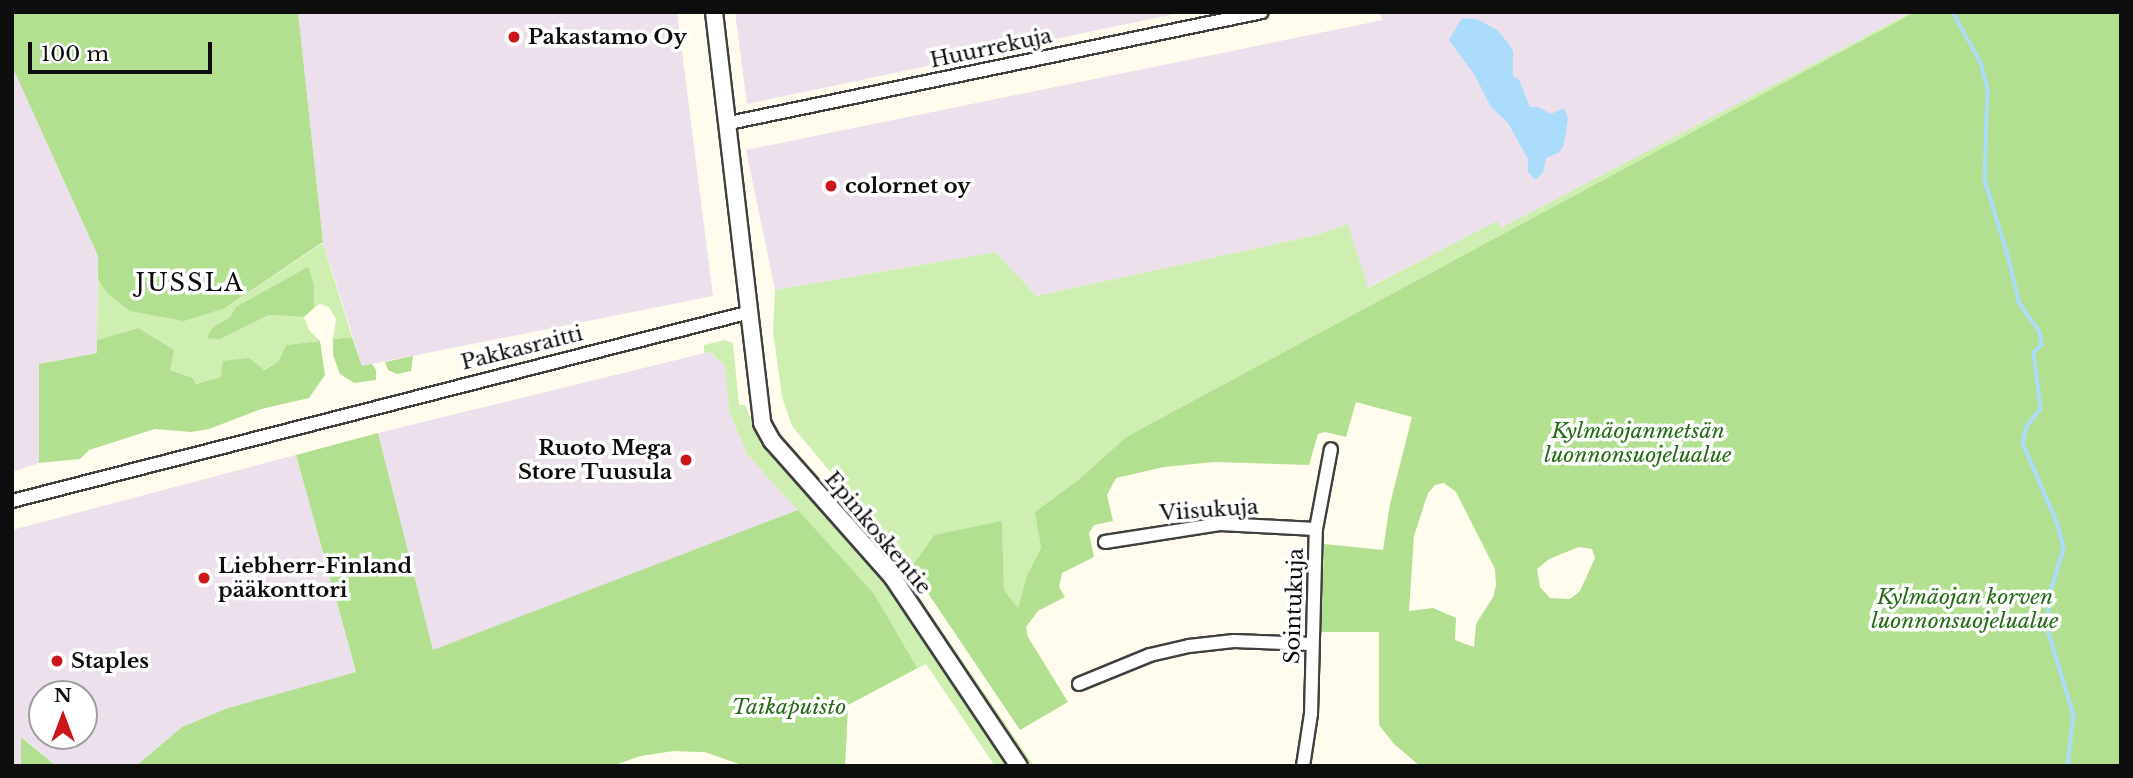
<!DOCTYPE html>
<meta charset="utf-8">
<style>
body{margin:0}
#map{position:relative;width:2133px;height:778px;overflow:hidden;background:#fffced;font-family:"Libre Baskerville",serif}
div>[style]{position:absolute}
.industrial>*{inset:0;background:#ece0ed}
.green>*{inset:0;background:#cfeeb2}
.forest>*{inset:0;background:#b2e090}
.water>*{inset:0;background:#acdcfc}
.stream>*{height:3.5px;margin:-1.75px;padding:0 1.75px;transform-origin:1.75px;border-radius:1.75px;background:#acdcfc}
.roads{filter:drop-shadow(2px 0 #404040) drop-shadow(-2px 0 #404040) drop-shadow(0 2px #404040) drop-shadow(0 -2px #404040)}
.minor>*{height:12px;margin:-6px;padding:0 6px;transform-origin:6px;border-radius:6px;background:#fff}
.tertiary>*{height:16px;margin:-8px;padding:0 8px;transform-origin:8px;border-radius:8px;background:#fff}
.dots>*{width:19px;height:19px;translate:-50% -50%;box-sizing:border-box;border:4px solid #fff;border-radius:50%}
span{translate:-50% -50%;white-space:nowrap;text-align:center;line-height:1.15;-webkit-text-stroke:7px #fff;paint-order:stroke}
.poi-label{font-size:21px;color:#0d0d0d;font-weight:700}
.left{translate:0 -50%;text-align:left}
.right{translate:-100% -50%;text-align:right}
.street-label{font-size:21px;color:#0d0d0d}
.park-label{font-size:21px;color:#266b17;font-style:italic}
.quarter-label{font-size:24px;color:#0d0d0d;letter-spacing:2px}
.frame{position:absolute;inset:0;border:14px solid #0d0d0d;pointer-events:none}
.north{position:absolute;left:28px;top:680px;width:70px;height:70px;box-sizing:border-box;background:#fff;border:2px solid #9e9e9e;border-radius:50%;rotate:0deg;font-size:19px;font-weight:700;line-height:28px;text-align:center;color:#0d0d0d}
.north::after{content:'';display:block;margin:auto;width:24px;height:32px;background:#cb171a;clip-path:polygon(50% 0,100% 100%,50% 72%,0 100%)}
.scale{position:absolute;left:28px;top:42px;width:184px;height:32px;box-sizing:border-box;border:4px solid #0d0d0d;border-top:0;padding-left:9px;font-size:21px;line-height:24px;white-space:nowrap;color:#0d0d0d;-webkit-text-stroke:5px #fff;paint-order:stroke}
</style>
<div id="map">
<div class="industrial">
<i style="clip-path:polygon(298px 12px,677px 12px,713px 296px,362px 366px,323px 242px)"></i>
<i style="clip-path:polygon(735px 12px,1184px 12px,747px 104px)"></i>
<i style="clip-path:polygon(1379px 12px,1912px 12px,1500px 229px,1496px 222px,1367px 288px,1348px 224px,1313px 236px,1036px 296px,996px 252px,775px 290px,746px 150px,1383px 20px)"></i>
<i style="clip-path:polygon(12px 66px,98px 256px,97px 353px,39px 364px,39px 463px,12px 472px)"></i>
<i style="clip-path:polygon(709px 352px,725px 366px,729px 411px,747px 454px,798px 510px,433px 651px,378px 433px)"></i>
<i style="clip-path:polygon(evenodd,296px 455px,356px 673px,225px 709px,182px 727px,136px 766px,56px 766px,22px 737px,21px 766px,12px 766px,12px 530px,296px 455px,42px 694px,84px 694px,84px 736px,42px 736px,42px 694px)"></i>
</div>
<div class="green">
<i style="clip-path:polygon(1912px 12px,1915px 12px,1126px 437px,1077px 481px,1036px 512px,1041px 548px,1027px 575px,1018px 609px,1004px 590px,1002px 522px,934px 535px,911px 568px,792px 426px,782px 397px,773px 331px,775px 290px,996px 252px,1036px 296px,1313px 236px,1348px 224px,1368px 288px,1497px 221px,1501px 228px)"></i>
<i style="clip-path:polygon(323px 243px,352px 337px,333px 339px,336px 319px,329px 307px,320px 304px,314px 308px,314px 285px,236px 307px,230px 317px,212px 328px,220px 338px,269px 315px,304px 317px,309px 330px,320px 341px,286px 345px,278px 362px,263px 370px,196px 384px,193px 378px,170px 370px,138px 328px,97px 340px,98px 279px,106px 292px,225px 308px)"></i>
<i style="clip-path:polygon(725px 340px,733px 343px,739px 405px,745px 405px,759px 437px,888px 583px,1011px 766px,995px 766px,926px 664px,848px 705px,845px 766px,745px 766px,705px 752px,673px 751px,640px 756px,612px 766px,555px 766px,873px 594px,747px 454px,729px 411px,725px 366px,710px 352px,704px 353px,704px 345px)"></i>
<i style="clip-path:polygon(782px 436px,904px 575px,1034px 766px,1027px 766px,902px 580px,779px 438px)"></i>
</div>
<div class="forest">
<i style="clip-path:polygon(12px 12px,298px 12px,323px 242px,225px 308px,184px 321px,130px 311px,106px 292px,98px 279px,98px 256px,12px 66px)"></i>
<i style="clip-path:polygon(evenodd,1915px 12px,2121px 12px,2121px 766px,1420px 766px,1394px 744px,1379px 725px,1379px 632px,1321px 632px,1324px 544px,1383px 550px,1390px 504px,1412px 417px,1356px 402px,1346px 437px,1325px 432px,1318px 434px,1309px 465px,1214px 462px,1164px 467px,1116px 478px,1107px 495px,1113px 521px,1094px 525px,1089px 533px,1094px 557px,1062px 573px,1059px 587px,1065px 597px,1038px 611px,1026px 627px,1028px 637px,1068px 702px,1020px 730px,911px 568px,934px 535px,1002px 521px,1004px 590px,1018px 608px,1027px 575px,1041px 548px,1035px 512px,1077px 481px,1126px 437px,1915px 12px,1444px 483px,1456px 492px,1495px 569px,1496px 585px,1493px 597px,1476px 624px,1474px 647px,1455px 640px,1456px 618px,1433px 608px,1409px 611px,1414px 536px,1428px 493px,1435px 485px,1444px 483px,1915px 12px,1579px 547px,1592px 549px,1595px 558px,1580px 591px,1570px 599px,1550px 598px,1540px 587px,1537px 569px,1549px 559px,1579px 547px)"></i>
<i style="clip-path:polygon(308px 267px,314px 285px,314px 308px,304px 317px,269px 315px,220px 339px,207px 338px,212px 328px,230px 317px,236px 307px)"></i>
<i style="clip-path:polygon(138px 328px,174px 350px,170px 370px,193px 378px,196px 384px,221px 377px,223px 361px,249px 358px,264px 370px,278px 362px,286px 345px,320px 341px,325px 375px,309px 398px,261px 409px,209px 429px,191px 432px,155px 429px,89px 450px,80px 459px,39px 463px,39px 364px,97px 353px,97px 340px)"></i>
<i style="clip-path:polygon(352px 337px,362px 366px,372px 364px,376px 370px,376px 380px,354px 383px,340px 374px,333px 355px,333px 339px)"></i>
<i style="clip-path:polygon(413px 356px,411px 371px,397px 374px,388px 370px,385px 362px)"></i>
<i style="clip-path:polygon(378px 433px,433px 650px,798px 510px,874px 594px,917px 668px,848px 705px,845px 766px,745px 766px,705px 752px,673px 751px,640px 756px,612px 766px,136px 766px,182px 727px,225px 709px,356px 672px,296px 455px)"></i>
<i style="clip-path:polygon(21px 737px,56px 766px,21px 766px)"></i>
</div>
<div class="water">
<i style="clip-path:polygon(1462px 18px,1479px 20px,1497px 30px,1508px 43px,1513px 51px,1513px 76px,1519px 80px,1530px 107px,1538px 107px,1551px 114px,1564px 108px,1568px 118px,1564px 144px,1560px 152px,1546px 158px,1543px 173px,1535px 180px,1528px 172px,1528px 159px,1508px 123px,1491px 107px,1474px 74px,1449px 40px)"></i>
</div>
<div class="stream">
<i style="left:1953px;top:12px;width:58px;rotate:61.2deg"></i>
<i style="left:1981px;top:63px;width:27px;rotate:75deg"></i>
<i style="left:1988px;top:89px;width:91px;rotate:91.9deg"></i>
<i style="left:1985px;top:180px;width:86px;rotate:73deg"></i>
<i style="left:2010px;top:262px;width:41px;rotate:77.3deg"></i>
<i style="left:2019px;top:302px;width:37px;rotate:55deg"></i>
<i style="left:2040px;top:332px;width:13px;rotate:81deg"></i>
<i style="left:2042px;top:345px;width:11px;rotate:135deg"></i>
<i style="left:2034px;top:353px;width:56px;rotate:82.9deg"></i>
<i style="left:2041px;top:409px;width:23px;rotate:128deg"></i>
<i style="left:2027px;top:427px;width:16px;rotate:104deg"></i>
<i style="left:2023px;top:443px;width:86px;rotate:66.7deg"></i>
<i style="left:2057px;top:522px;width:28px;rotate:75deg"></i>
<i style="left:2064px;top:549px;width:51px;rotate:107deg"></i>
<i style="left:2049px;top:598px;width:32px;rotate:92deg"></i>
<i style="left:2048px;top:630px;width:89px;rotate:73deg"></i>
<i style="left:2074px;top:715px;width:51px;rotate:96.7deg"></i>
</div>
<div class="roads">
<div class="minor">
<i style="left:729px;top:123px;width:544px;rotate:-11.76deg"></i>
<i style="left:12px;top:501px;width:762px;rotate:-14.36deg"></i>
<i style="left:1105px;top:542px;width:116px;rotate:-8.9deg"></i>
<i style="left:1220px;top:524px;width:96px;rotate:3deg"></i>
<i style="left:1079px;top:684px;width:77px;rotate:-22.2deg"></i>
<i style="left:1150px;top:655px;width:40px;rotate:-13deg"></i>
<i style="left:1189px;top:646px;width:45px;rotate:-6.3deg"></i>
<i style="left:1234px;top:641px;width:77px;rotate:2.2deg"></i>
<i style="left:1303px;top:766px;width:53px;rotate:-81.3deg"></i>
<i style="left:1311px;top:714px;width:185px;rotate:-88.5deg"></i>
<i style="left:1316px;top:529px;width:81px;rotate:-79.4deg"></i>
</div>
<div class="tertiary">
<i style="left:714px;top:12px;width:414px;rotate:83.3deg"></i>
<i style="left:762px;top:423px;width:21px;rotate:61deg"></i>
<i style="left:772px;top:441px;width:183px;rotate:48.5deg"></i>
<i style="left:893px;top:578px;width:226px;rotate:56.2deg"></i>
</div>
</div>
<div class="dots">
<i style="left:514px;top:37px;background:#cb171a"></i>
<i style="left:831px;top:186px;background:#cb171a"></i>
<i style="left:686px;top:460px;background:#cb171a"></i>
<i style="left:204px;top:578px;background:#cb171a"></i>
<i style="left:57px;top:661px;background:#cb171a"></i>
</div>
<div class="poi-label">
<span class="left" style="left:528px;top:37px">Pakastamo Oy</span>
<span class="left" style="left:845px;top:186px">colornet oy</span>
<span class="right" style="left:672px;top:460px">Ruoto Mega<br>Store Tuusula</span>
<span class="left" style="left:218px;top:578px">Liebherr-Finland<br>pääkonttori</span>
<span class="left" style="left:71px;top:661px">Staples</span>
</div>
<div class="street-label">
<span style="left:991px;top:48px;rotate:-12deg">Huurrekuja</span>
<span style="left:522px;top:348px;rotate:-14deg">Pakkasraitti</span>
<span style="left:1209px;top:510px;rotate:-4deg">Viisukuja</span>
<span style="left:878px;top:533px;rotate:50deg">Epinkoskentie</span>
<span style="left:1294px;top:606px;rotate:-88deg">Sointukuja</span>
</div>
<div class="park-label">
<span style="left:1638px;top:443px">Kylmäojanmetsän<br>luonnonsuojelualue</span>
<span style="left:1965px;top:609px">Kylmäojan korven<br>luonnonsuojelualue</span>
<span style="left:789px;top:707px">Taikapuisto</span>
</div>
<div class="quarter-label">
<span style="left:190px;top:283px">JUSSLA</span>
</div>
<div class="frame"></div>
<div class="north">N</div>
<div class="scale">100 m</div>
</div>
